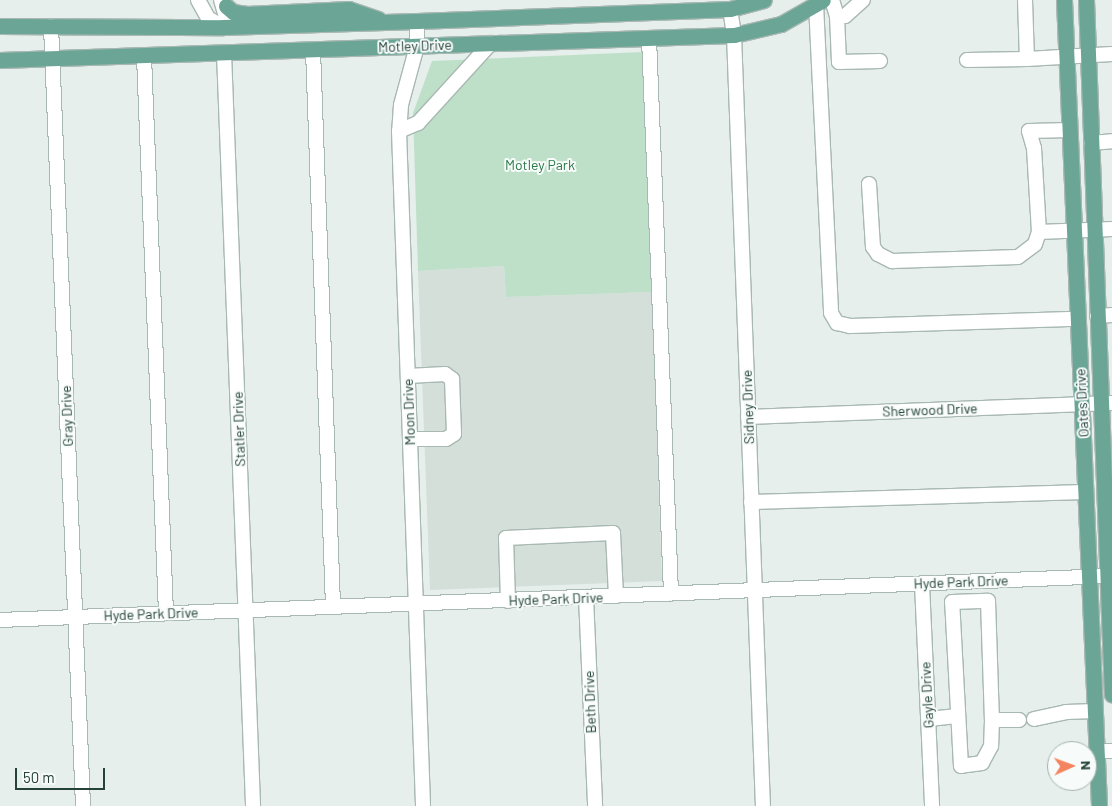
<!DOCTYPE html>
<style>
body{margin:0}
#map{position:relative;width:1112px;height:806px;overflow:hidden;background:#e6efeb;font-family:Barlow,sans-serif}
div>[style]{position:absolute}
.built>*{inset:0;background:#d4dfda}
.green>*{inset:0;background:#bfe0c8}
.roads{filter:drop-shadow(1px 0 #a8b8b2) drop-shadow(-1px 0 #a8b8b2) drop-shadow(0 1px #a8b8b2) drop-shadow(0 -1px #a8b8b2)}
.minor>*{height:14px;margin:-7px;padding:0 7px;transform-origin:7px;border-radius:7px;background:#fff}
.major>*{height:15px;margin:-7.5px;padding:0 7.5px;transform-origin:7.5px;border-radius:7.5px;background:#6aa596}
span{translate:-50% -50%;white-space:nowrap;text-align:center;line-height:1.15;-webkit-text-stroke:4px #f7fbf9;paint-order:stroke}
.street-label{font-size:14px;color:#24423a}
.park-label{font-size:14px;color:#2d7a4b}
.north{position:absolute;left:1047px;top:741px;width:50px;height:50px;box-sizing:border-box;background:#f7fbf9;border:1px solid #a3b1ad;border-radius:50%;rotate:88deg;font-size:14px;font-weight:700;line-height:20px;text-align:center;color:#24423a}
.north::after{content:'';display:block;margin:auto;width:18px;height:22px;background:#f4845f;clip-path:polygon(50% 0,100% 100%,50% 72%,0 100%)}
.scale{position:absolute;left:15px;top:768px;width:90px;height:22px;box-sizing:border-box;border:2px solid #24423a;border-top:0;padding-left:6px;font-size:15px;line-height:18px;white-space:nowrap;color:#24423a;-webkit-text-stroke:4px #f7fbf9;paint-order:stroke}
</style>
<div id="map">
<div class="built">
<i style="clip-path:polygon(504px 266px,506px 297px,652px 292px,662px 581px,430px 590px,418px 271px)"></i>
</div>
<div class="green">
<i style="clip-path:polygon(643px 52px,652px 292px,506px 297px,504px 266px,418px 271px,413px 113px,432px 61px)"></i>
</div>
<div class="roads">
<div class="minor">
<i style="left:198px;top:0;width:21px;rotate:61deg"></i>
<i style="left:208px;top:18px;width:17px;rotate:31deg"></i>
<i style="left:223px;top:27px;width:10px;rotate:-73deg"></i>
<i style="left:226px;top:17px;width:18px;rotate:-106deg"></i>
<i style="left:832px;top:0;width:17px;rotate:73deg"></i>
<i style="left:837px;top:16px;width:8px"></i>
<i style="left:845px;top:16px;width:24px;rotate:-42deg"></i>
<i style="left:1025px;top:0;width:59px;rotate:88.1deg"></i>
<i style="left:1027px;top:59px;width:85px;rotate:-3.4deg"></i>
<i style="left:816px;top:4px;width:309px;rotate:87.2deg"></i>
<i style="left:831px;top:313px;width:12px;rotate:59deg"></i>
<i style="left:837px;top:323px;width:13px;rotate:13deg"></i>
<i style="left:850px;top:326px;width:228px;rotate:-1.8deg"></i>
<i style="left:730px;top:9px;width:26px;rotate:81deg"></i>
<i style="left:734px;top:35px;width:772px;rotate:87.85deg"></i>
<i style="left:837px;top:16px;width:46px;rotate:87.5deg"></i>
<i style="left:839px;top:62px;width:41px;rotate:-1.4deg"></i>
<i style="left:417px;top:21px;width:25px;rotate:90deg"></i>
<i style="left:417px;top:46px;width:61px;rotate:105.2deg"></i>
<i style="left:401px;top:105px;width:26px;rotate:94deg"></i>
<i style="left:399px;top:131px;width:675px;rotate:87.96deg"></i>
<i style="left:51px;top:26px;width:781px;rotate:87.65deg"></i>
<i style="left:649px;top:38px;width:556px;rotate:87.73deg"></i>
<i style="left:313px;top:50px;width:557px;rotate:87.94deg"></i>
<i style="left:224px;top:53px;width:754px;rotate:87.79deg"></i>
<i style="left:144px;top:56px;width:557px;rotate:87.74deg"></i>
<i style="left:967px;top:60px;width:60px;rotate:-1deg"></i>
<i style="left:1070px;top:130px;width:41px;rotate:178.6deg"></i>
<i style="left:1029px;top:131px;width:18px;rotate:74deg"></i>
<i style="left:1034px;top:148px;width:84px;rotate:86.6deg"></i>
<i style="left:1039px;top:232px;width:73px;rotate:-2.4deg"></i>
<i style="left:399px;top:131px;width:21px;rotate:-23deg"></i>
<i style="left:418px;top:123px;width:108px;rotate:-47.6deg"></i>
<i style="left:1091px;top:143px;width:21px;rotate:-5deg"></i>
<i style="left:869px;top:184px;width:63px;rotate:86.4deg"></i>
<i style="left:873px;top:247px;width:9px;rotate:54deg"></i>
<i style="left:878px;top:254px;width:16px;rotate:27deg"></i>
<i style="left:892px;top:261px;width:126px;rotate:-1.8deg"></i>
<i style="left:1018px;top:257px;width:21px;rotate:-37deg"></i>
<i style="left:1035px;top:244px;width:13px;rotate:-72deg"></i>
<i style="left:1097px;top:316px;width:15px;rotate:-4deg"></i>
<i style="left:408px;top:376px;width:37px;rotate:-3deg"></i>
<i style="left:445px;top:374px;width:9px;rotate:36deg"></i>
<i style="left:452px;top:379px;width:55px;rotate:87.9deg"></i>
<i style="left:454px;top:434px;width:9px;rotate:148deg"></i>
<i style="left:446px;top:439px;width:36px;rotate:180deg"></i>
<i style="left:748px;top:417px;width:364px;rotate:-2.2deg"></i>
<i style="left:751px;top:502px;width:335px;rotate:-1.7deg"></i>
<i style="left:922px;top:584px;width:222px;rotate:87.4deg"></i>
<i style="left:586px;top:597px;width:209px;rotate:87.5deg"></i>
<i style="left:508px;top:601px;width:63px;rotate:-91.8deg"></i>
<i style="left:506px;top:538px;width:107px;rotate:-2.7deg"></i>
<i style="left:613px;top:533px;width:63px;rotate:87.3deg"></i>
<i style="left:0;top:620px;width:1113px;rotate:-2.27deg"></i>
<i style="left:929px;top:719px;width:28px;rotate:-6deg"></i>
<i style="left:1034px;top:719px;width:33px;rotate:-12deg"></i>
<i style="left:1066px;top:712px;width:29px;rotate:-2deg"></i>
<i style="left:992px;top:720px;width:26px;rotate:92deg"></i>
<i style="left:991px;top:746px;width:19px;rotate:118deg"></i>
<i style="left:982px;top:763px;width:21px;rotate:172deg"></i>
<i style="left:961px;top:766px;width:164px;rotate:-93.1deg"></i>
<i style="left:952px;top:602px;width:36px;rotate:-2deg"></i>
<i style="left:988px;top:601px;width:119px;rotate:88.1deg"></i>
<i style="left:992px;top:720px;width:27px"></i>
<i style="left:1097px;top:751px;width:15px"></i>
</div>
<div class="major">
<i style="left:1064px;top:0;width:807px;rotate:87.51deg"></i>
<i style="left:1086px;top:0;width:695px;rotate:87.86deg"></i>
<i style="left:226px;top:6px;width:9px;rotate:41deg"></i>
<i style="left:233px;top:12px;width:14px;rotate:8deg"></i>
<i style="left:247px;top:14px;width:102px;rotate:-2.8deg"></i>
<i style="left:349px;top:9px;width:31px;rotate:19deg"></i>
<i style="left:0;top:26px;width:223px;rotate:0.3deg"></i>
<i style="left:223px;top:27px;width:194px;rotate:-1.8deg"></i>
<i style="left:417px;top:21px;width:313px;rotate:-2.2deg"></i>
<i style="left:730px;top:9px;width:35px;rotate:-15deg"></i>
<i style="left:0;top:60px;width:734px;rotate:-1.95deg"></i>
<i style="left:734px;top:35px;width:48px;rotate:-13.2deg"></i>
<i style="left:781px;top:24px;width:48px;rotate:-29.7deg"></i>
</div>
</div>
<div class="street-label">
<span style="left:415px;top:46px;rotate:-2deg">Motley Drive</span>
<span style="left:1082px;top:403px;rotate:-93deg">Oates Drive</span>
<span style="left:748px;top:407px;rotate:-92deg">Sidney Drive</span>
<span style="left:930px;top:410px;rotate:-2deg">Sherwood Drive</span>
<span style="left:409px;top:412px;rotate:-92deg">Moon Drive</span>
<span style="left:67px;top:416px;rotate:-92deg">Gray Drive</span>
<span style="left:239px;top:429px;rotate:-92deg">Statler Drive</span>
<span style="left:961px;top:582px;rotate:-2deg">Hyde Park Drive</span>
<span style="left:556px;top:599px;rotate:-2deg">Hyde Park Drive</span>
<span style="left:151px;top:614px;rotate:-2deg">Hyde Park Drive</span>
<span style="left:927px;top:695px;rotate:-93deg">Gayle Drive</span>
<span style="left:590px;top:702px;rotate:-92deg">Beth Drive</span>
</div>
<div class="park-label">
<span style="left:540px;top:165px">Motley Park</span>
</div>
<div class="north">N</div>
<div class="scale">50 m</div>
</div>
